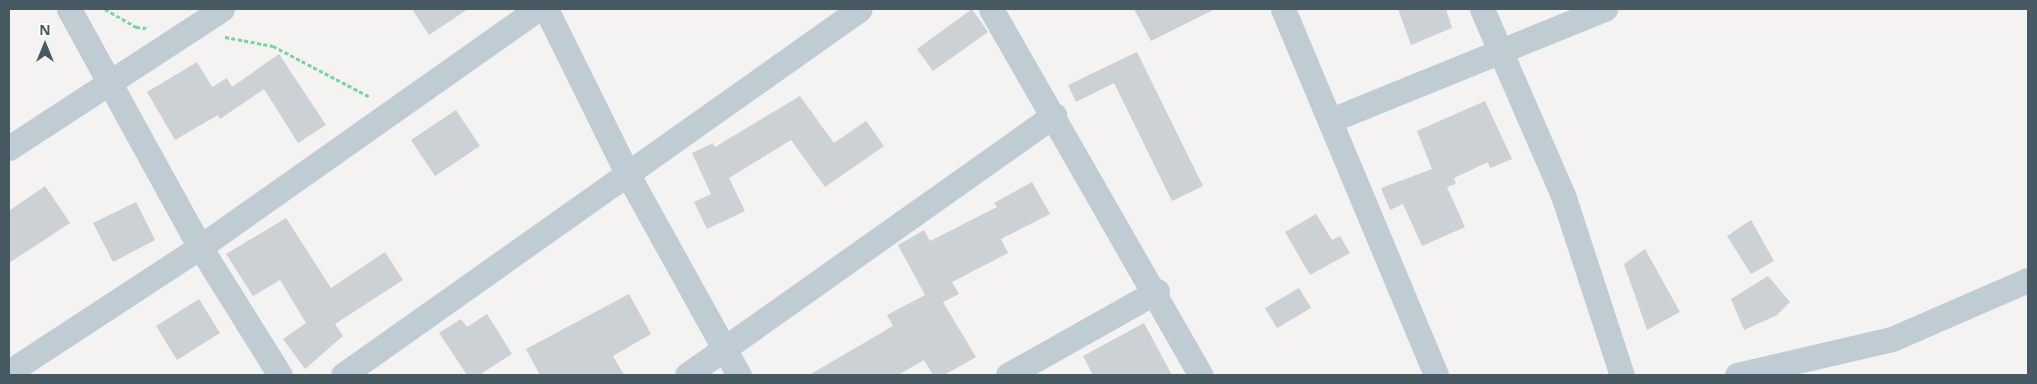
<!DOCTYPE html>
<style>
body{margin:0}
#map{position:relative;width:2037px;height:384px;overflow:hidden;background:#f5f2f2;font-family:"Noto Sans",sans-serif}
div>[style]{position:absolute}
.building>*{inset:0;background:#cbd1d5}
.path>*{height:3px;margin-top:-1.5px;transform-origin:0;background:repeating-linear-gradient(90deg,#72d797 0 4px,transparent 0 6.5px)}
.minor>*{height:25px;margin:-12.5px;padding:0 12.5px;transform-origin:12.5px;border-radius:12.5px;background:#bfccd3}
span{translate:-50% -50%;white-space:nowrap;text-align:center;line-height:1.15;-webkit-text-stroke:4.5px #fff;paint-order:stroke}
.frame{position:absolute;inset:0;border:10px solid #475962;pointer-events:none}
.north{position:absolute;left:20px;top:20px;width:50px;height:50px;-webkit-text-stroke:4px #fff;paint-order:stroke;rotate:0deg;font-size:14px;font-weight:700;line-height:20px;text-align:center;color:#475962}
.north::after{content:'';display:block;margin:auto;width:18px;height:22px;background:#475962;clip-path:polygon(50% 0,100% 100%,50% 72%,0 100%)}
</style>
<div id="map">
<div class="building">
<i style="clip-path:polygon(412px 9px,468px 9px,429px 35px)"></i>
<i style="clip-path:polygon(972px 9px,988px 32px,933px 71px,917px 49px)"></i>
<i style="clip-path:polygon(1134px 9px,1215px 9px,1151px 41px)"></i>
<i style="clip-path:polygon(1398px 9px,1446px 9px,1452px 28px,1411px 45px)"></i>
<i style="clip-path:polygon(1137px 52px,1203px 186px,1172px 201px,1114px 83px,1076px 102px,1068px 85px)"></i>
<i style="clip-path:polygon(279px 54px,326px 125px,298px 143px,264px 89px,220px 119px,218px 115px,175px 140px,147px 92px,197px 62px,212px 87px,227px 78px,232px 87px)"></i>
<i style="clip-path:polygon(800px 96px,834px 143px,866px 121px,884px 146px,825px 187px,791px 140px,729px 178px,745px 211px,707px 229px,694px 202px,711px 194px,692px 153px,713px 143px,715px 147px)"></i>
<i style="clip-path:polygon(1485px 101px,1512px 159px,1490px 168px,1488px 162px,1454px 178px,1456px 184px,1447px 187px,1465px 227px,1422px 246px,1403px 204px,1390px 210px,1381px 188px,1432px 169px,1417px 131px)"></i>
<i style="clip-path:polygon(456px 110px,480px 146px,435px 176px,411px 140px)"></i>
<i style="clip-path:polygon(1032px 182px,1050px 214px,1001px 239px,1008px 253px,952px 282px,959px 294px,943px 302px,976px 357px,944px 375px,933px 375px,924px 360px,898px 375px,809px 375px,893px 326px,887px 315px,925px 295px,898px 245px,924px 230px,930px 241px,997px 207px,994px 203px)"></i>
<i style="clip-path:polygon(45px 186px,70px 223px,9px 263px,9px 211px)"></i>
<i style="clip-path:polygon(136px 202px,155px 240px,113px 262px,93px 223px)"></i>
<i style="clip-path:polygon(1316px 214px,1332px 240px,1340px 236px,1350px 253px,1310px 275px,1285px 232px)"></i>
<i style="clip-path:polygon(286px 218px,331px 288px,385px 252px,403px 280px,335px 324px,343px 336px,305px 369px,283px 339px,306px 323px,280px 280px,253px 296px,226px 254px)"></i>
<i style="clip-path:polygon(1751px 220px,1774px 261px,1751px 274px,1727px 236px)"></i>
<i style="clip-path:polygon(1645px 249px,1680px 312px,1647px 330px,1624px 264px)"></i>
<i style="clip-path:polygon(1768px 276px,1790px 302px,1777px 315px,1744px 330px,1731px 299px)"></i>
<i style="clip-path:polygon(1299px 288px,1311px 308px,1277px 328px,1265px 308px)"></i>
<i style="clip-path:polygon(629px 294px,651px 334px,613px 356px,624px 375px,540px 375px,526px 349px)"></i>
<i style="clip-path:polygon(199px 299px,220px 333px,177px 360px,156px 326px)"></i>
<i style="clip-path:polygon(487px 314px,512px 354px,479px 375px,467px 375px,439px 333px,461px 319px,467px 327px)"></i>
<i style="clip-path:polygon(1144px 323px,1172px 375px,1093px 375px,1083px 356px)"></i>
</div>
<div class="path">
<i style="left:105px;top:9px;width:36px;rotate:30deg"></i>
<i style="left:136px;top:27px;width:11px;rotate:5deg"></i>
<i style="left:225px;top:37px;width:49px;rotate:10.6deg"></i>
<i style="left:273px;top:46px;width:110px;rotate:27.7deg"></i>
</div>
<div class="minor">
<i style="left:69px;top:9px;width:272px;rotate:61.2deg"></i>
<i style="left:200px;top:247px;width:151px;rotate:58deg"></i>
<i style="left:546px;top:9px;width:185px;rotate:63.7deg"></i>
<i style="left:628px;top:175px;width:229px;rotate:61deg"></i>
<i style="left:991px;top:9px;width:422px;rotate:60.2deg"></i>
<i style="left:1283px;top:9px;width:397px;rotate:67.3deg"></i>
<i style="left:1482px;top:9px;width:203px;rotate:66.5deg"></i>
<i style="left:1563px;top:195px;width:189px;rotate:71.9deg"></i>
<i style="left:1331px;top:120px;width:296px;rotate:-22.1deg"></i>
<i style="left:9px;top:148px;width:254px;rotate:-33.1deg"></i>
<i style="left:9px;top:372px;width:228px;rotate:-33.2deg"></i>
<i style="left:200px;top:247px;width:413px;rotate:-35.2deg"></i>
<i style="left:343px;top:375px;width:633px;rotate:-35.3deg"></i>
<i style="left:687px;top:375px;width:450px;rotate:-35.3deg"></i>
<i style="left:1008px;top:375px;width:171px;rotate:-29.4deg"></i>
<i style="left:1737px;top:375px;width:159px;rotate:-13.1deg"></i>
<i style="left:1892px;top:339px;width:148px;rotate:-23.5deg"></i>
</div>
<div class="frame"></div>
<div class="north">N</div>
</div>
